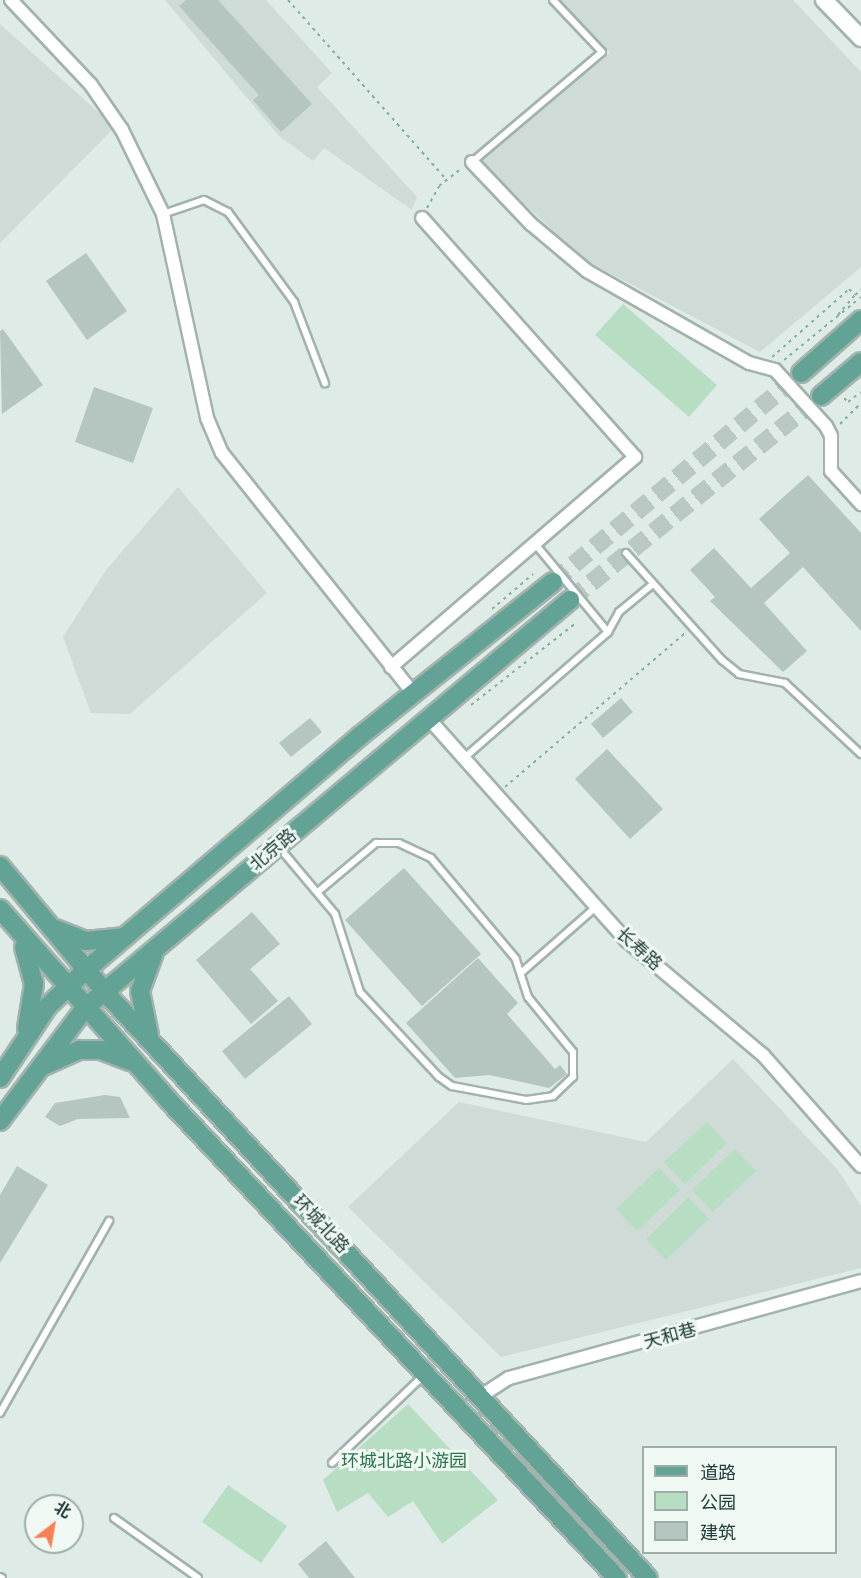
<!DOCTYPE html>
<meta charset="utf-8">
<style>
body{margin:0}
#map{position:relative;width:861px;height:1578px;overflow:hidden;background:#dfebe6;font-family:Figtree,"Noto Sans SC",sans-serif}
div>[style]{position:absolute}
.built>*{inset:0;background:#cedbd6}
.green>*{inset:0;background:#b7dec3}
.building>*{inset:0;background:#b5c6c0}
.primary-tunnel>*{height:18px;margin-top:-9px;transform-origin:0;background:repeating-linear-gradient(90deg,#b9c8c3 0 18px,transparent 0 27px)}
.path>*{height:2px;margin-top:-1px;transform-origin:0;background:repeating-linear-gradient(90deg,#7fb0a3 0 3px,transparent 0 7.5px)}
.roads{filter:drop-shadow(2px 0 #a2b3ae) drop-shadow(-2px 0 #a2b3ae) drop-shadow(0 2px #a2b3ae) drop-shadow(0 -2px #a2b3ae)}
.lane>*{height:6px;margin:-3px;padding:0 3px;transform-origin:3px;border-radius:3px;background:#fff}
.street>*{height:12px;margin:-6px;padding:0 6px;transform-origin:6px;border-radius:6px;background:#fff}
.secondary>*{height:16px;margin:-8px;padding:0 8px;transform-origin:8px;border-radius:8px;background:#fff}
.primary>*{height:18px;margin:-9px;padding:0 9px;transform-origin:9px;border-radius:9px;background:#62a395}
span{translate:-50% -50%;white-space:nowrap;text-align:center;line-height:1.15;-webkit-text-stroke:6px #f0f8f4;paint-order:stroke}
.street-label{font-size:18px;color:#203c36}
.park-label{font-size:18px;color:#297449}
.legend{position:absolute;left:642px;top:1446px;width:195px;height:108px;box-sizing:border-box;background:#f0f8f4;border:2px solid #9dada8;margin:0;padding:8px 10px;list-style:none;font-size:18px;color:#203c36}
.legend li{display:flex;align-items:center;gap:12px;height:30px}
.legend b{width:30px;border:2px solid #9dada8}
.north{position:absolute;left:24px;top:1494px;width:60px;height:60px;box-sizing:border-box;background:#f0f8f4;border:2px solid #9dada8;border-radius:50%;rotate:31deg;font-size:16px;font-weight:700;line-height:24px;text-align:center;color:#203c36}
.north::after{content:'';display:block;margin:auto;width:21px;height:27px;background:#f78152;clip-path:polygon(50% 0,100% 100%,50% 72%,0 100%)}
</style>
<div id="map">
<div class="built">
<i style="clip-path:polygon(165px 0,266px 0,332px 73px,317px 87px,417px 197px,412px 210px,324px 148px,313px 161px,279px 136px)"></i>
<i style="clip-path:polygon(560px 0,793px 0,861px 72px,861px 267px,760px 352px,581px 258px,477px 158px,610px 53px)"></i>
<i style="clip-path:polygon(0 24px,115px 127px,0 243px)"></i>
<i style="clip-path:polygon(178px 487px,267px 593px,130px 714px,91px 713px,63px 637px,106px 570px)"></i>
<i style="clip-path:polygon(733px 1059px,838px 1170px,861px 1206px,861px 1268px,501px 1357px,348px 1207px,459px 1102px,646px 1142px)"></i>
</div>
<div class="green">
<i style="clip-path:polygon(623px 304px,717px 385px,689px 417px,595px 335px)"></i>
<i style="clip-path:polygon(707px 1122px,727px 1143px,685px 1184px,664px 1162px)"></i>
<i style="clip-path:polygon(735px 1149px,756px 1171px,713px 1212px,692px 1190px)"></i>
<i style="clip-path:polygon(659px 1168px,680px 1190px,637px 1231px,616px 1209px)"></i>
<i style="clip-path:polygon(688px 1197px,709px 1219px,666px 1260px,646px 1239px)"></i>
<i style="clip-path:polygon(408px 1404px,498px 1500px,442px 1544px,413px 1501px,388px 1517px,368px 1493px,337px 1512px,323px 1480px)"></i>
<i style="clip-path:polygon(228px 1485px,287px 1526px,261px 1563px,202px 1522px)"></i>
</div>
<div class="building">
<i style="clip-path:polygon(186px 0,218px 0,312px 104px,281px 132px,253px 100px,259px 95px,179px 6px)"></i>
<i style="clip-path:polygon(86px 253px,127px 311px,87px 340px,46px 281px)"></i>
<i style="clip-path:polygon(3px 329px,43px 385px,2px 414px,0 331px)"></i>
<i style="clip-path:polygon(94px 387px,153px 408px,133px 463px,75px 442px)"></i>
<i style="clip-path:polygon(808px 475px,861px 533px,861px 631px,803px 567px,764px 603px,807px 651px,783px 672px,710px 601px,715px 597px,690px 570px,714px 548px,751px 588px,790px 553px,759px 519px)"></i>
<i style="clip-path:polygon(621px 698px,633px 712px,603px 738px,591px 724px)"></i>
<i style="clip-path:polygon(310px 718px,322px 732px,291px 757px,279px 743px)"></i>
<i style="clip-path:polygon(607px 749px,663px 809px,630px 839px,575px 779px)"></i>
<i style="clip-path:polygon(404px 868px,481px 954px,422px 1006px,345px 920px)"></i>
<i style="clip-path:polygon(252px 912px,280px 944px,250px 969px,278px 1001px,251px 1024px,196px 960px)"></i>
<i style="clip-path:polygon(478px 958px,518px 1003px,507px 1014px,555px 1069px,560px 1065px,567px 1074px,549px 1088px,489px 1075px,455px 1078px,406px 1023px)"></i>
<i style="clip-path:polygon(289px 996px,312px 1024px,245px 1079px,222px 1051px)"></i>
<i style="clip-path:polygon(105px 1095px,120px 1097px,130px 1118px,78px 1119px,60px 1126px,45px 1117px,55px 1103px)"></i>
<i style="clip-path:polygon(17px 1166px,48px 1185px,0 1263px,0 1195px)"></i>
<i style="clip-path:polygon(326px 1541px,355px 1578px,309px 1578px,298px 1564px)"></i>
</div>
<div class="primary-tunnel">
<i style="left:553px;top:582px;width:324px;rotate:-40.1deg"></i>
<i style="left:570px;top:600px;width:323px;rotate:-39.1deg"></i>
</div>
<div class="path">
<i style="left:288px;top:0;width:239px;rotate:48.6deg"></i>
<i style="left:427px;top:208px;width:25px;rotate:-61deg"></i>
<i style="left:439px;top:186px;width:29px;rotate:-38deg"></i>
<i style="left:838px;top:315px;width:26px;rotate:-50deg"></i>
<i style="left:772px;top:357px;width:103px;rotate:-41.4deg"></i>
<i style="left:849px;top:289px;width:8px;rotate:45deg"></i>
<i style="left:855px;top:295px;width:8px;rotate:-40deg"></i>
<i style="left:784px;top:360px;width:99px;rotate:-39.3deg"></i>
<i style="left:844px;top:398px;width:6px;rotate:45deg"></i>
<i style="left:848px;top:402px;width:16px;rotate:-38deg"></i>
<i style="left:840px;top:424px;width:30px;rotate:-45deg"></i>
<i style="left:492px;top:609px;width:54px;rotate:-40.5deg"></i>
<i style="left:471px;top:705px;width:133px;rotate:-38deg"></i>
<i style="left:505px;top:787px;width:237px;rotate:-40.5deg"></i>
</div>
<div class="roads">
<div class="lane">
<i style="left:472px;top:162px;width:170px;rotate:-40.2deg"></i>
<i style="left:602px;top:52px;width:71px;rotate:-133.3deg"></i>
<i style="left:163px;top:214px;width:43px;rotate:-18.9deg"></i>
<i style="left:204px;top:200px;width:27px;rotate:27deg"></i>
<i style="left:228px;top:212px;width:112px;rotate:53.7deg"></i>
<i style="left:294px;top:302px;width:87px;rotate:69.1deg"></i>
<i style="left:536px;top:545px;width:113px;rotate:50.4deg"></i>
<i style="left:626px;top:553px;width:144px;rotate:48.1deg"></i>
<i style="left:722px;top:660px;width:22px;rotate:39deg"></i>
<i style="left:739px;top:674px;width:47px;rotate:11.1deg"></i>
<i style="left:785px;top:683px;width:104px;rotate:43.1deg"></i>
<i style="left:463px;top:759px;width:193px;rotate:-41.2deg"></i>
<i style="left:608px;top:632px;width:23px;rotate:-61deg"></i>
<i style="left:619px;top:612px;width:44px;rotate:-39.5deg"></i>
<i style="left:278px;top:846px;width:89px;rotate:50deg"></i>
<i style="left:335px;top:914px;width:82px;rotate:72.2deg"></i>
<i style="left:360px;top:992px;width:116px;rotate:47.1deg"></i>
<i style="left:439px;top:1077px;width:16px;rotate:35deg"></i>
<i style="left:452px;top:1086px;width:75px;rotate:10.7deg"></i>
<i style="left:526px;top:1100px;width:27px;rotate:-8deg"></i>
<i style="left:553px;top:1096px;width:28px;rotate:-44deg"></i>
<i style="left:573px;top:1077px;width:25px;rotate:-90deg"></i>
<i style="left:573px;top:1052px;width:71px;rotate:-129.3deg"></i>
<i style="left:528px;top:997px;width:40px;rotate:-108deg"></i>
<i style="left:516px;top:959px;width:132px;rotate:-130.1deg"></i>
<i style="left:431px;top:858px;width:35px;rotate:-155deg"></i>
<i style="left:399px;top:843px;width:23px;rotate:180deg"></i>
<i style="left:376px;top:843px;width:73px;rotate:140deg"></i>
<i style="left:522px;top:972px;width:98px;rotate:-41.3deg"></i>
<i style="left:0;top:1413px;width:221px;rotate:-60.4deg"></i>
<i style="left:332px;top:1463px;width:127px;rotate:-43.7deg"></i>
<i style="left:114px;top:1518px;width:103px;rotate:35.5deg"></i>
<i style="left:0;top:1577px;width:2px;rotate:27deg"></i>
</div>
<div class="street">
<i style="left:11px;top:0;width:117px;rotate:46.7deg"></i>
<i style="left:91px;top:85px;width:55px;rotate:55.4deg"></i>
<i style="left:122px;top:130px;width:93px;rotate:64deg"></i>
<i style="left:163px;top:214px;width:209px;rotate:77.8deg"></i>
<i style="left:207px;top:418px;width:38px;rotate:67deg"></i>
<i style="left:222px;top:453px;width:310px;rotate:51.5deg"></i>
<i style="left:472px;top:162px;width:86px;rotate:46.4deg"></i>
<i style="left:531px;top:224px;width:73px;rotate:40deg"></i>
<i style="left:587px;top:271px;width:186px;rotate:29.6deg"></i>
<i style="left:749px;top:363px;width:27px;rotate:15deg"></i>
<i style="left:775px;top:370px;width:76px;rotate:47.7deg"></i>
<i style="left:826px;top:426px;width:11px;rotate:63deg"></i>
<i style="left:831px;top:436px;width:35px;rotate:90deg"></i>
<i style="left:831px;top:471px;width:45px;rotate:47.7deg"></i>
<i style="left:391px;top:667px;width:322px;rotate:-40.7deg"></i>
<i style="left:635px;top:457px;width:320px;rotate:-131.7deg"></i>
<i style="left:429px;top:719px;width:297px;rotate:48.3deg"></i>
<i style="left:627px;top:941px;width:177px;rotate:40deg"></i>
<i style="left:763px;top:1055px;width:148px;rotate:48.6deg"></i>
<i style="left:481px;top:1396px;width:33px;rotate:-33deg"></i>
<i style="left:509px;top:1378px;width:365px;rotate:-15.4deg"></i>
</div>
<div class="secondary">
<i style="left:824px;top:0;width:53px;rotate:45.8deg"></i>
</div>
<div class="primary">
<i style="left:801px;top:373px;width:80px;rotate:-41.5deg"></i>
<i style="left:821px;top:396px;width:52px;rotate:-40.4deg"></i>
<i style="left:0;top:866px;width:163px;rotate:50.2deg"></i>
<i style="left:104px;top:991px;width:800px;rotate:47.18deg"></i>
<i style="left:0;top:909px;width:257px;rotate:48.6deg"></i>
<i style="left:170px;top:1102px;width:653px;rotate:46.8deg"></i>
<i style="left:55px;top:929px;width:33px;rotate:21deg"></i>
<i style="left:86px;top:941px;width:37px;rotate:-6deg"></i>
<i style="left:24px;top:947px;width:38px;rotate:75deg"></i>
<i style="left:34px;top:984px;width:45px;rotate:99deg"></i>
<i style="left:149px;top:1035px;width:45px;rotate:-101.6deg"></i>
<i style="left:140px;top:991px;width:40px;rotate:-69.8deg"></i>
<i style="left:41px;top:1067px;width:42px;rotate:-24.1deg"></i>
<i style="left:79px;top:1050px;width:22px"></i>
<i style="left:101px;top:1050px;width:31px;rotate:21deg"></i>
<i style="left:0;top:1078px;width:87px;rotate:-56.3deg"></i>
<i style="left:48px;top:1006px;width:52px;rotate:-43.5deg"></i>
<i style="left:86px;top:970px;width:360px;rotate:-40.5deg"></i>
<i style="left:360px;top:736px;width:247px;rotate:-38.6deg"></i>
<i style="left:0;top:1121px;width:141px;rotate:-53deg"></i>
<i style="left:85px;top:1008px;width:634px;rotate:-40.07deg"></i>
</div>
</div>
<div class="street-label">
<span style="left:273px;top:850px;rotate:-40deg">北京路</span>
<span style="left:639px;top:949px;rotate:42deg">长寿路</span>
<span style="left:321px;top:1224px;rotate:47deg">环城北路</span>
<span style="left:670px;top:1336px;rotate:-15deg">天和巷</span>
</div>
<div class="park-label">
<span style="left:404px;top:1461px">环城北路小游园</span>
</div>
<ul class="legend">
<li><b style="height:8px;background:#62a395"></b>道路</li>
<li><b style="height:16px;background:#b7dec3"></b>公园</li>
<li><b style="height:16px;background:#b5c6c0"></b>建筑</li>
</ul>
<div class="north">北</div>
</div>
